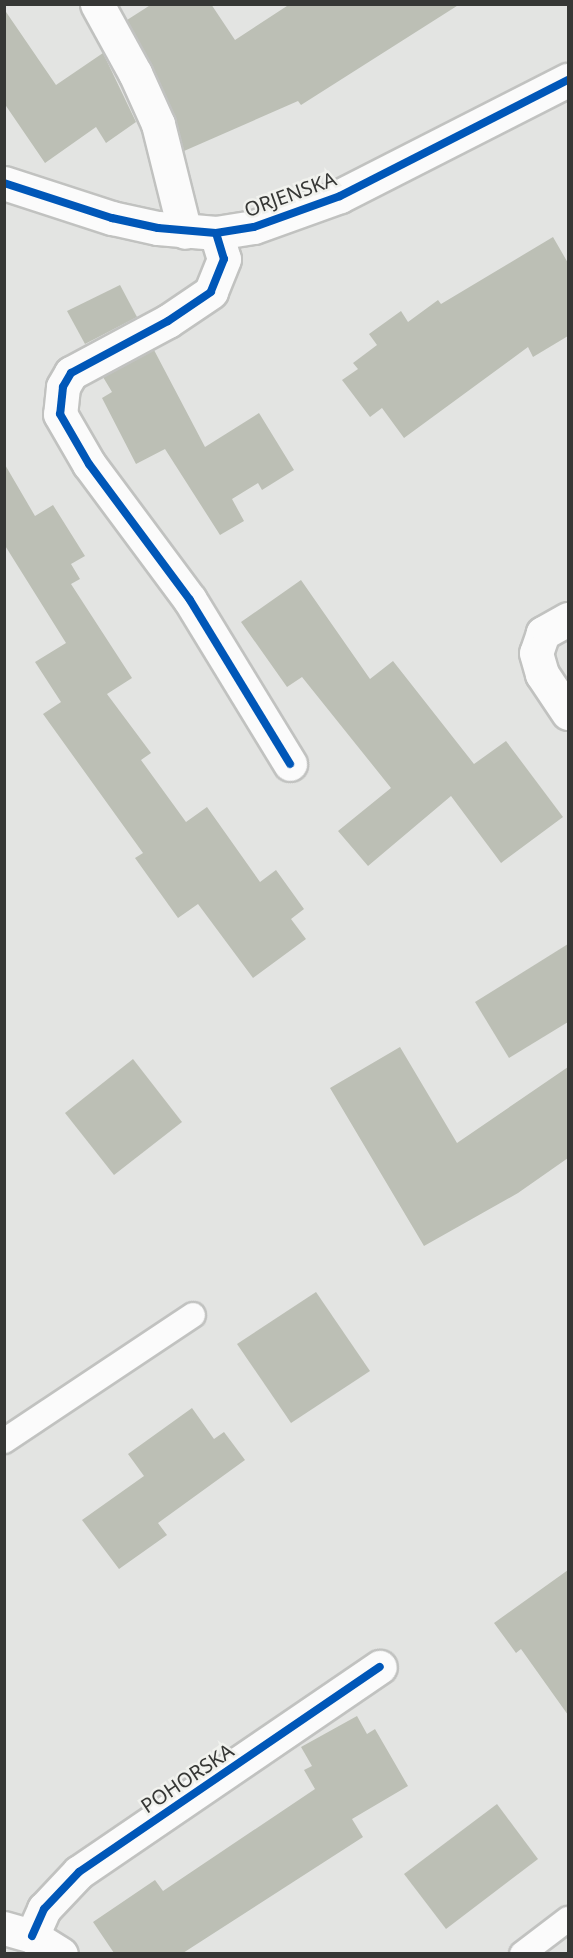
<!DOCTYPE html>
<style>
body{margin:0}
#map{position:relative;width:573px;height:1958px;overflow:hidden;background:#e3e4e2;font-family:"Noto Sans",sans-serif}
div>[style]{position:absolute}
.building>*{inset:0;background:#bcbfb5}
.roads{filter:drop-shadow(2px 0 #c1c2c0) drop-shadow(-2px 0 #c1c2c0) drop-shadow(0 2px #c1c2c0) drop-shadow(0 -2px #c1c2c0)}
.service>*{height:24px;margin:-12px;padding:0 12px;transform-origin:12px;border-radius:12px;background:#fbfbfb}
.minor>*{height:33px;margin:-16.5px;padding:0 16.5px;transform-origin:16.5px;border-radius:16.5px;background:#fbfbfb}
.cycleway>*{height:8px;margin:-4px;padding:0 4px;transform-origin:4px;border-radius:4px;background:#0057b8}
span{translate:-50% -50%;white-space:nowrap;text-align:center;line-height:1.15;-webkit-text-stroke:5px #f1f2ee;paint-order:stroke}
.street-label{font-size:20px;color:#363735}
.frame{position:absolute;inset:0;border:6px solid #363735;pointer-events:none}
</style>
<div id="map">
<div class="building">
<i style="clip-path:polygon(152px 4px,211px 4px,235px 40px,290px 4px,460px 4px,301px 105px,298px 101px,184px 151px,175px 116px,127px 20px)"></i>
<i style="clip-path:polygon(4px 9px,56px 85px,103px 53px,136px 122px,106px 143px,96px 127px,45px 163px,4px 103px)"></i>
<i style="clip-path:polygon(553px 237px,568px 263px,568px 336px,533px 357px,528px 347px,404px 438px,382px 408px,370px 417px,342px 380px,358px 369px,353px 363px,377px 345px,369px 334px,401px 311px,408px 322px,438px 300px,441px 304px)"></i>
<i style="clip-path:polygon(120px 285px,137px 317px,85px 344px,67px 311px)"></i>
<i style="clip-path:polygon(154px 350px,205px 447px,259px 413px,294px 470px,262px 490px,258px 483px,232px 499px,244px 521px,220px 535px,165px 449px,136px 464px,102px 398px,112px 392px,103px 377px)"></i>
<i style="clip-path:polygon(4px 463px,35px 516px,53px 505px,85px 556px,71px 564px,80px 579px,71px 584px,132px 678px,107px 694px,151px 753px,141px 760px,186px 822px,207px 807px,260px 882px,276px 870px,304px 909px,291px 919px,306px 939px,253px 978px,198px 904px,178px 918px,135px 858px,143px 853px,43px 714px,61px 702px,35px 662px,66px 643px,4px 544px)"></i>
<i style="clip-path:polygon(301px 580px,370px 679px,393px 661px,474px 764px,506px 741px,563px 817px,501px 863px,451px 796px,368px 866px,338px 831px,391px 788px,302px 677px,287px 687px,241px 622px)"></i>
<i style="clip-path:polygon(568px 944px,568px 1022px,509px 1058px,475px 1002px)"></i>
<i style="clip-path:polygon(400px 1047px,457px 1143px,568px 1067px,568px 1158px,518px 1193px,424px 1246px,330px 1088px)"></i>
<i style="clip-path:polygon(133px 1059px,182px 1122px,114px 1175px,65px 1113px)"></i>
<i style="clip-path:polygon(316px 1292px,370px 1371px,291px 1423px,237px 1344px)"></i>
<i style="clip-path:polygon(192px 1408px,214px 1439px,224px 1432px,245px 1460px,158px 1523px,167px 1535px,119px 1569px,82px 1520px,144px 1476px,128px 1454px)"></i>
<i style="clip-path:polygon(568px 1570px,568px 1715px,521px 1649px,516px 1653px,494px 1623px)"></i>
<i style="clip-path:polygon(357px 1716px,367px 1734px,375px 1729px,408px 1786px,352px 1819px,363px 1837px,183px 1953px,114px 1953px,93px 1922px,155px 1880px,163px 1891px,315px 1789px,304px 1770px,312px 1766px,301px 1747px)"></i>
<i style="clip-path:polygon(497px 1804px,538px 1859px,446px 1929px,404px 1874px)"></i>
</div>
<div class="roads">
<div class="service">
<i style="left:4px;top:1441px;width:227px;rotate:-33.7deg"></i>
<i style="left:522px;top:1954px;width:58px;rotate:-37.3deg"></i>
</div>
<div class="minor">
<i style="left:97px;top:4px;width:79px;rotate:61.2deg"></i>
<i style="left:135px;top:73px;width:56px;rotate:65.7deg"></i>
<i style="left:158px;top:124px;width:111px;rotate:76deg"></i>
<i style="left:4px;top:183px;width:114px;rotate:18deg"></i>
<i style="left:112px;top:218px;width:47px;rotate:12.3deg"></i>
<i style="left:158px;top:228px;width:58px;rotate:4.9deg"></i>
<i style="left:216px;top:233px;width:38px;rotate:-9deg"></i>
<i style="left:254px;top:227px;width:91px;rotate:-19.8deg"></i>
<i style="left:340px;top:196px;width:256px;rotate:-27deg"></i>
<i style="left:216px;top:233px;width:27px;rotate:73deg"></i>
<i style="left:224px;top:259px;width:35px;rotate:112deg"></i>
<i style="left:211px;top:292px;width:52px;rotate:146deg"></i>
<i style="left:168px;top:321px;width:110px;rotate:151.8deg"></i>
<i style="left:71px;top:373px;width:16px;rotate:120deg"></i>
<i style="left:63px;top:387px;width:27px;rotate:96deg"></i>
<i style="left:60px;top:414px;width:58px;rotate:59.9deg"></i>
<i style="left:89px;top:464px;width:169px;rotate:53.4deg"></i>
<i style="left:190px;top:600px;width:192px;rotate:58.6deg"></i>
<i style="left:568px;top:619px;width:29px;rotate:151deg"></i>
<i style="left:543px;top:633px;width:21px;rotate:109deg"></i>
<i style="left:536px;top:653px;width:22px;rotate:74deg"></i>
<i style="left:542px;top:674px;width:47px;rotate:56.3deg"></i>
<i style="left:4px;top:1928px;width:29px;rotate:16deg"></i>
<i style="left:32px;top:1936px;width:34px;rotate:32deg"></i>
<i style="left:32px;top:1936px;width:30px;rotate:-66deg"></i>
<i style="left:44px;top:1909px;width:51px;rotate:-46.6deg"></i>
<i style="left:79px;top:1872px;width:364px;rotate:-34.3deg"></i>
</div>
</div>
<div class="cycleway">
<i style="left:4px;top:183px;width:114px;rotate:18deg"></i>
<i style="left:112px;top:218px;width:47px;rotate:12.3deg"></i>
<i style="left:158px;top:228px;width:58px;rotate:4.9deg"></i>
<i style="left:216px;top:233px;width:38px;rotate:-9deg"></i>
<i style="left:254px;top:227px;width:91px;rotate:-19.8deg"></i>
<i style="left:340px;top:196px;width:256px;rotate:-27deg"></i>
<i style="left:216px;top:233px;width:27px;rotate:73deg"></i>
<i style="left:224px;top:259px;width:35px;rotate:112deg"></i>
<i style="left:211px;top:292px;width:52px;rotate:146deg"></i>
<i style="left:168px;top:321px;width:110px;rotate:151.8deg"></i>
<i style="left:71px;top:373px;width:16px;rotate:120deg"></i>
<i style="left:63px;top:387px;width:27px;rotate:96deg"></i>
<i style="left:60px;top:414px;width:58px;rotate:59.9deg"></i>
<i style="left:89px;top:464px;width:169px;rotate:53.4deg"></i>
<i style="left:190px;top:600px;width:192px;rotate:58.6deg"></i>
<i style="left:32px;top:1936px;width:30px;rotate:-66deg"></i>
<i style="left:44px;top:1909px;width:51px;rotate:-46.6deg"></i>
<i style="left:79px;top:1872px;width:364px;rotate:-34.3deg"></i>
</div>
<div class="street-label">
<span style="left:290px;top:194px;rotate:-20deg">ORJENSKA</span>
<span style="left:187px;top:1778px;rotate:-34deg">POHORSKA</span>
</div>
<div class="frame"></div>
</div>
